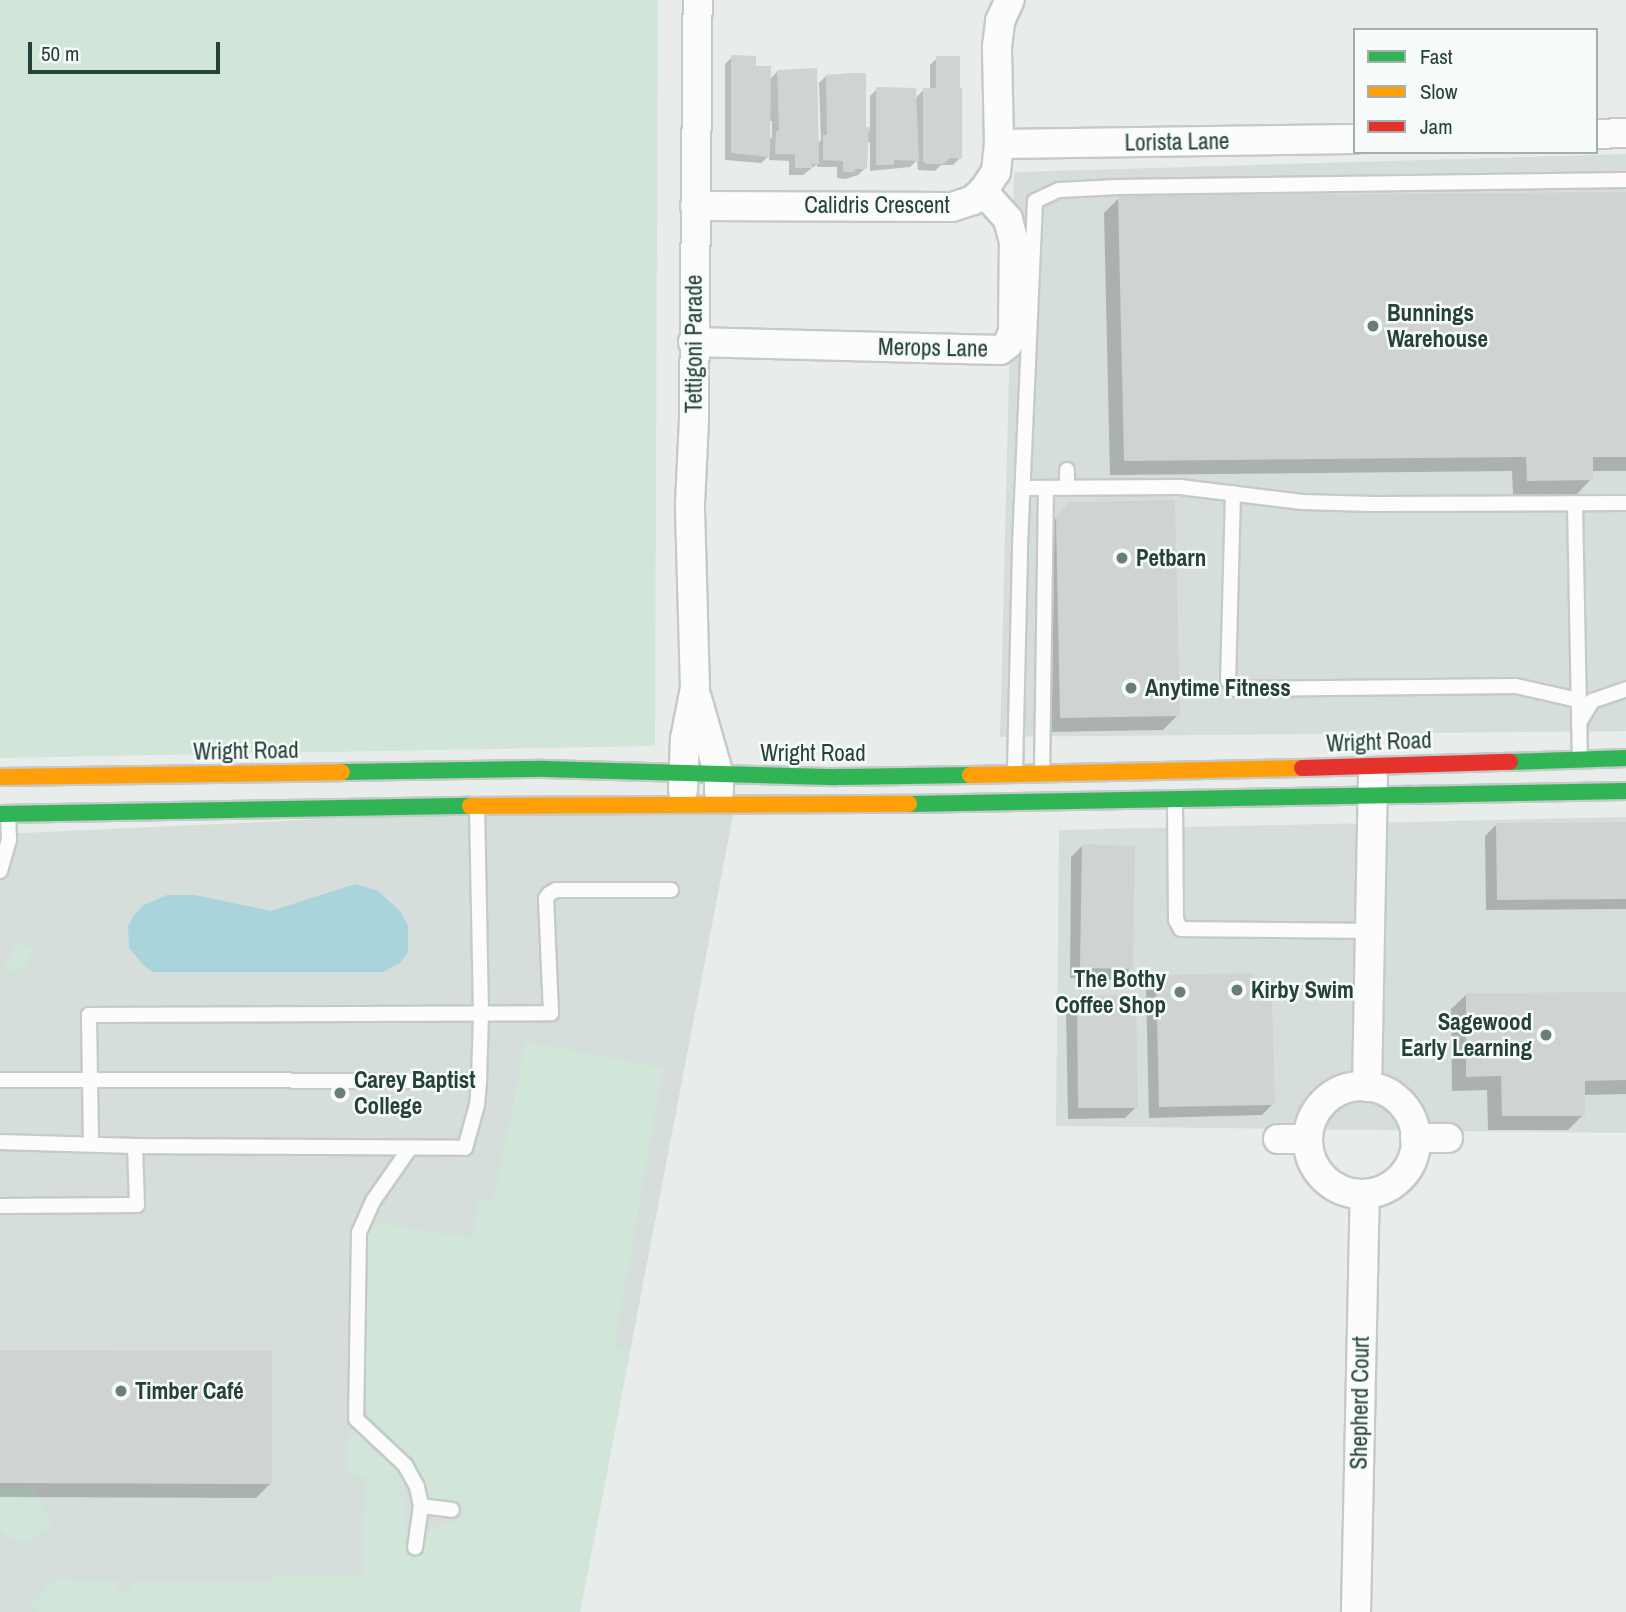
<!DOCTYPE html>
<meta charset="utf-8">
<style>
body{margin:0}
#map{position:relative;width:1626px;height:1612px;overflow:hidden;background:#e8edeb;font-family:"Archivo Narrow",sans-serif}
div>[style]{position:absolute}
.built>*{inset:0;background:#d6dedb}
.green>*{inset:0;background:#d1e6d8}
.water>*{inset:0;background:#a9d4db}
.shadow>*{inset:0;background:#0003}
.building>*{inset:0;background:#cfd4d2}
.roads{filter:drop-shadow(2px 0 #c5cac8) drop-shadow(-2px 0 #c5cac8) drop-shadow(0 2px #c5cac8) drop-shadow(0 -2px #c5cac8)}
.lane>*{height:14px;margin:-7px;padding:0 7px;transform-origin:7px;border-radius:7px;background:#fcfcfc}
.street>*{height:28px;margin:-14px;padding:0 14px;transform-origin:14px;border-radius:14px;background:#fcfcfc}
.street>.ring{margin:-14px;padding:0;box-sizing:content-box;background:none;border:28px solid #fcfcfc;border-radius:50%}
.fast>*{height:16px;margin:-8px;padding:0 8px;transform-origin:8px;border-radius:8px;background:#30b455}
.slow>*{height:16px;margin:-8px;padding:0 8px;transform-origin:8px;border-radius:8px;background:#ff9f0a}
.jam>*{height:16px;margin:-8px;padding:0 8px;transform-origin:8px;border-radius:8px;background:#e5322d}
.dots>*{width:19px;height:19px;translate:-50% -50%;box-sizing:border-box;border:4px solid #f7fbf9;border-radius:50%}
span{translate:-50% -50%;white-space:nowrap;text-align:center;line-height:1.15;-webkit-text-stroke:5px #f7fbf9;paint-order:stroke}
.street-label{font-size:23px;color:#24423a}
.poi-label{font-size:23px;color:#24423a;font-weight:700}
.left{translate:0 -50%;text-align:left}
.right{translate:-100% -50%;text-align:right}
.legend{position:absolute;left:1353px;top:28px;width:245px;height:126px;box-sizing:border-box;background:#f7fbf9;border:2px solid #a3b1ad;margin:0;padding:9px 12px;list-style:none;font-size:21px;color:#24423a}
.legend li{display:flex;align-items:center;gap:14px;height:35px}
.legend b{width:35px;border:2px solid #a3b1ad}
.scale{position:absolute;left:28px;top:42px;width:192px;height:32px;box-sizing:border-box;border:4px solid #24423a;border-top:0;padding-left:9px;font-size:21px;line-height:24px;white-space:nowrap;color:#24423a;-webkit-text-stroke:5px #f7fbf9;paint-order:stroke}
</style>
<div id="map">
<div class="built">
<i style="clip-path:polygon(1626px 154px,1626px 731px,1000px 737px,1014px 172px)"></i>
<i style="clip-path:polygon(736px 800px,580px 1612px,0 1612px,0 834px)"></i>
<i style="clip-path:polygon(1626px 817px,1626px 1133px,1056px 1126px,1059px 830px)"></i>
</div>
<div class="green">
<i style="clip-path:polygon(0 0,658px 0,655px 746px,0 758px)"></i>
<i style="clip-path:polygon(17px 942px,32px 948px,32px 952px,27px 965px,15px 973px,4px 968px)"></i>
<i style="clip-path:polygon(526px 1042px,663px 1068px,614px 1348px,630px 1352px,580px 1612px,38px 1612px,31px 1604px,54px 1580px,117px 1581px,117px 1592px,131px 1592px,132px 1581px,272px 1582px,273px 1575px,363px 1575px,365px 1476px,348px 1475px,348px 1434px,365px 1434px,404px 1478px,406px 1552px,421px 1553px,426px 1535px,431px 1529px,447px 1522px,459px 1521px,458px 1506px,431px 1497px,413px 1460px,368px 1416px,364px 1405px,362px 1251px,372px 1223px,473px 1238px,478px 1200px,493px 1202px)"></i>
<i style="clip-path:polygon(0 1488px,33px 1489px,52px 1525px,30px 1542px,11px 1540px,0 1530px)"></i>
</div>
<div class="water">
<i style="clip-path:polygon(355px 884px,378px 891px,401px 912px,408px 926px,408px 952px,400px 963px,383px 972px,153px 972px,144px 966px,129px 948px,128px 926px,134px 915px,144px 905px,167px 895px,195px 895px,271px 911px)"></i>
</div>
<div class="shadow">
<i style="clip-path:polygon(evenodd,732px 57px,769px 80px,778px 71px,817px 144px,821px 140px,819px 83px,826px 76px,864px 128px,870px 129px,870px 96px,877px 89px,915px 99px,924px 89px,930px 90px,930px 65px,937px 58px,960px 158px,953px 165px,941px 165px,935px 171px,918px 170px,917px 160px,910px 167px,870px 171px,870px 142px,867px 142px,865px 168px,858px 175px,846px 179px,837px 178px,837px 167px,817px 167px,817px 164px,803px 175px,789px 175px,789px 161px,769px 160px,769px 156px,761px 163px,725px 160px,725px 64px,732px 57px,769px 121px,772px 121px,772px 137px,769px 140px,769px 121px)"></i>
<i style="clip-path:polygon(1626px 194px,1626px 471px,1591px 471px,1591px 479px,1577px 494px,1513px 495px,1512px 471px,1110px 475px,1104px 213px,1119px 198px)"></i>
<i style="clip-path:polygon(1071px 503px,1178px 715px,1163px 730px,1046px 732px,1042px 533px)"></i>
<i style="clip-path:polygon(1626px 824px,1626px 909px,1486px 910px,1485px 836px,1496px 825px)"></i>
<i style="clip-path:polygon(1082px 846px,1131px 968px,1120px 980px,1070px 978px,1071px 857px)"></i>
<i style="clip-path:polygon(1157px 977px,1252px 1000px,1273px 1104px,1262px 1115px,1149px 1118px,1146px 988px)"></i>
<i style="clip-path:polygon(1626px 994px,1626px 1094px,1583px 1095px,1583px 1115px,1568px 1130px,1488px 1130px,1487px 1090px,1452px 1091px,1451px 1009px,1466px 995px)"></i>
<i style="clip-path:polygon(1077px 997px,1136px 1107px,1125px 1118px,1068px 1119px,1066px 1008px)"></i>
<i style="clip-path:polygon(0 1352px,271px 1483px,256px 1498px,0 1497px)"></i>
</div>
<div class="building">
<i style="clip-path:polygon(731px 55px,756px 56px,756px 66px,771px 66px,770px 157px,731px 153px)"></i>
<i style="clip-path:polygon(936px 56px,960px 56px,960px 88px,962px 88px,962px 159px,950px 158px,944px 164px,926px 164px,923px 161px,923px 88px,936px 88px)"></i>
<i style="clip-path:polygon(817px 68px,819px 164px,812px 164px,812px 168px,795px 168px,795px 154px,775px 154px,776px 131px,779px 131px,777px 70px)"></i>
<i style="clip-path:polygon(849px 73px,866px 73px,866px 127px,869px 127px,867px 169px,854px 169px,855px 172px,843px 172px,843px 161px,823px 160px,823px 135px,827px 135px,826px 75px)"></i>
<i style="clip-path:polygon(876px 87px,916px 88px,919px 161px,894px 160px,894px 165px,876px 165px)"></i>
<i style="clip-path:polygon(1626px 192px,1626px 457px,1593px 457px,1593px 480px,1527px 481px,1526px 457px,1124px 461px,1118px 196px)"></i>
<i style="clip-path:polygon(1175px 500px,1180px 716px,1060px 718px,1056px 516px,1070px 502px)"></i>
<i style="clip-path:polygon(1626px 822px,1626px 899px,1497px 900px,1496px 823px)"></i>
<i style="clip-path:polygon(1082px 844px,1135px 846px,1133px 969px,1080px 968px)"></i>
<i style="clip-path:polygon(1253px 973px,1254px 998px,1272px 998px,1275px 1105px,1159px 1107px,1156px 975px)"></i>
<i style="clip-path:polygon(1626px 992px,1626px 1080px,1585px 1081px,1585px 1116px,1502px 1116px,1501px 1076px,1466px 1077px,1466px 993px)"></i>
<i style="clip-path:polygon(1077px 995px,1136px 995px,1138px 1108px,1078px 1108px)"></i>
<i style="clip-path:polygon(0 1350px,272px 1351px,272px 1484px,0 1483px)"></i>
</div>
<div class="roads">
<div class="lane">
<i style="left:1067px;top:470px;width:18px;rotate:90deg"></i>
<i style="left:1023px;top:488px;width:157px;rotate:-0.4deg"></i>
<i style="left:1180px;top:487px;width:123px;rotate:7deg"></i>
<i style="left:1302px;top:502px;width:71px;rotate:1.6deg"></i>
<i style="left:1373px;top:504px;width:253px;rotate:-0.2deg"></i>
<i style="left:1233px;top:493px;width:187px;rotate:91.5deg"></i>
<i style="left:1228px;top:680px;width:11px;rotate:52deg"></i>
<i style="left:1235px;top:689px;width:281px;rotate:-0.6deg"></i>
<i style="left:1516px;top:686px;width:64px;rotate:12.7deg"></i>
<i style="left:1575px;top:504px;width:253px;rotate:88.9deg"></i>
<i style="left:1579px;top:723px;width:26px;rotate:-59deg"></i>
<i style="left:1592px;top:701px;width:36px;rotate:-19deg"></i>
<i style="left:1015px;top:771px;width:226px;rotate:-88.7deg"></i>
<i style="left:1020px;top:545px;width:344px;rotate:-87.5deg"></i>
<i style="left:1035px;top:201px;width:26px;rotate:-25deg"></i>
<i style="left:1059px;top:190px;width:59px;rotate:-2.9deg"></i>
<i style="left:1118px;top:187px;width:508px;rotate:-0.79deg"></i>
<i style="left:1042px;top:773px;width:285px;rotate:-89.2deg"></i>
<i style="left:1175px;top:803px;width:117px;rotate:89.5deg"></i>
<i style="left:1176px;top:920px;width:10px;rotate:61deg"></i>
<i style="left:1181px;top:929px;width:190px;rotate:0.6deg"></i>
<i style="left:0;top:871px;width:32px;rotate:-74deg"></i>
<i style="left:9px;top:840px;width:26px;rotate:-92deg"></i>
<i style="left:0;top:1080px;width:479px;rotate:0.1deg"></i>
<i style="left:0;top:1142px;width:135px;rotate:1.7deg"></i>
<i style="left:91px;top:1144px;width:129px;rotate:-90.9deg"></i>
<i style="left:89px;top:1015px;width:462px;rotate:-0.2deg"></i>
<i style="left:551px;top:1013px;width:115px;rotate:-92.5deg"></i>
<i style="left:546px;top:898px;width:5px;rotate:-53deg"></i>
<i style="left:549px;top:894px;width:8px;rotate:-30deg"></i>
<i style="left:556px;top:890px;width:115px"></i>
<i style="left:410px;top:1148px;width:65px;rotate:124.9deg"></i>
<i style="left:373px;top:1201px;width:35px;rotate:114deg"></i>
<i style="left:359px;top:1233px;width:186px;rotate:90.9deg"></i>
<i style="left:356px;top:1419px;width:67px;rotate:43.2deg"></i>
<i style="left:405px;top:1465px;width:25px;rotate:61deg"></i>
<i style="left:417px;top:1487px;width:19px;rotate:78deg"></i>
<i style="left:421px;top:1506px;width:42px;rotate:98.1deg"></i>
<i style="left:0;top:1206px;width:137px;rotate:-0.4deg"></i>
<i style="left:137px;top:1205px;width:59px;rotate:-91.9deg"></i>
<i style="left:135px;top:1146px;width:330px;rotate:0.3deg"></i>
<i style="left:465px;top:1148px;width:45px;rotate:-74.4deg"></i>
<i style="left:477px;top:1105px;width:24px;rotate:-85deg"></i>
<i style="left:479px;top:1081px;width:67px;rotate:-88.3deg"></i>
<i style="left:481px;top:1014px;width:208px;rotate:-91.1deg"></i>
<i style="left:421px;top:1506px;width:31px;rotate:7deg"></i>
</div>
<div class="street">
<i style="left:1596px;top:134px;width:30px;rotate:-2deg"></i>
<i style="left:999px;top:144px;width:356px;rotate:-0.8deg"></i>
<i style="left:695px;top:206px;width:257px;rotate:0.2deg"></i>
<i style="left:952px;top:207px;width:22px;rotate:-18deg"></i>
<i style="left:973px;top:200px;width:13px;rotate:-42deg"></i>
<i style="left:983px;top:191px;width:23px;rotate:-56deg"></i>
<i style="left:996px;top:172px;width:28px;rotate:-84deg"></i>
<i style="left:999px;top:144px;width:97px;rotate:-91.2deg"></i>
<i style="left:997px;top:47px;width:26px;rotate:-83deg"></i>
<i style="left:1000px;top:21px;width:23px;rotate:-65deg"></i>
<i style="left:693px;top:342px;width:307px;rotate:1.5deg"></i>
<i style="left:1000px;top:350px;width:10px;rotate:-37deg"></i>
<i style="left:1008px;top:344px;width:14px;rotate:-69deg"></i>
<i style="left:1013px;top:331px;width:89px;rotate:-89.4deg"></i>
<i style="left:1014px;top:242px;width:24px;rotate:-105deg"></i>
<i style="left:1008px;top:219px;width:38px;rotate:-132deg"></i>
<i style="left:697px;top:698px;width:80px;rotate:74.1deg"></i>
<i style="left:719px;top:775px;width:16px;rotate:90deg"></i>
<i style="left:683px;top:790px;width:51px;rotate:-87.8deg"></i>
<i style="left:685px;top:739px;width:52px;rotate:-78.9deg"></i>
<i style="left:695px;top:688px;width:184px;rotate:-91.6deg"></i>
<i style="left:690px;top:504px;width:86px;rotate:-87.3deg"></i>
<i style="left:694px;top:418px;width:418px;rotate:-89.5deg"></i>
<i class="ring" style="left:1308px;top:1086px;width:80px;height:80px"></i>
<i style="left:1367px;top:1087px;width:309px;rotate:-88.9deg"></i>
<i style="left:1415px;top:1138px;width:33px"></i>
<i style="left:1278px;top:1139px;width:29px"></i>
<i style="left:1356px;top:1612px;width:417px;rotate:-88.8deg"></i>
</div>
<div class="fast">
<i style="left:1510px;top:762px;width:116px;rotate:-2deg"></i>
<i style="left:342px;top:772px;width:202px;rotate:-0.9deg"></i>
<i style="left:544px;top:769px;width:292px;rotate:1.6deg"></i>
<i style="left:836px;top:777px;width:134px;rotate:-0.9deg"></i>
<i style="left:909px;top:804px;width:717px;rotate:-1.04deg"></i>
<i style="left:0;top:814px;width:470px;rotate:-1deg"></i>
</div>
<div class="slow">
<i style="left:970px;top:775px;width:332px;rotate:-1.2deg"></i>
<i style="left:0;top:777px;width:342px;rotate:-0.8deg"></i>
<i style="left:470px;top:806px;width:439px;rotate:-0.3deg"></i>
</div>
<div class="jam">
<i style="left:1302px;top:768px;width:208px;rotate:-1.7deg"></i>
</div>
</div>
<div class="dots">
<i style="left:1373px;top:326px;background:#697e78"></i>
<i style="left:1122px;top:558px;background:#697e78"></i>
<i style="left:1131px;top:688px;background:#697e78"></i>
<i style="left:1237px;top:990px;background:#697e78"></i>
<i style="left:1180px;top:992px;background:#697e78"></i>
<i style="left:1546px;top:1035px;background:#697e78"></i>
<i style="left:340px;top:1093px;background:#697e78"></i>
<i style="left:121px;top:1391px;background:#697e78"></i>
</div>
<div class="street-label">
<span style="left:1177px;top:142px;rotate:-1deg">Lorista Lane</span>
<span style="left:877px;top:205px">Calidris Crescent</span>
<span style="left:694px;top:344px;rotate:-90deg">Tettigoni Parade</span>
<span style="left:933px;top:348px;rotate:1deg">Merops Lane</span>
<span style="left:1379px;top:742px;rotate:-2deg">Wright Road</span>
<span style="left:246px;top:751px;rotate:-1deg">Wright Road</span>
<span style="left:813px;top:753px">Wright Road</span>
<span style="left:1360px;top:1403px;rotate:-89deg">Shepherd Court</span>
</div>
<div class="poi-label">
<span class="left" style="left:1387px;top:326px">Bunnings<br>Warehouse</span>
<span class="left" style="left:1136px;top:558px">Petbarn</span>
<span class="left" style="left:1145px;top:688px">Anytime Fitness</span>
<span class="right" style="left:1166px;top:992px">The Bothy<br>Coffee Shop</span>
<span class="left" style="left:1251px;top:990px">Kirby Swim</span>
<span class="right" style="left:1532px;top:1035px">Sagewood<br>Early Learning</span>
<span class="left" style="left:354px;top:1093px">Carey Baptist<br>College</span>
<span class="left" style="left:135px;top:1391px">Timber Café</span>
</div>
<ul class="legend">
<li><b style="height:9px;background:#30b455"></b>Fast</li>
<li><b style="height:9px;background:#ff9f0a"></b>Slow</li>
<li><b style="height:9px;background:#e5322d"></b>Jam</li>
</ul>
<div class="scale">50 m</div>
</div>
